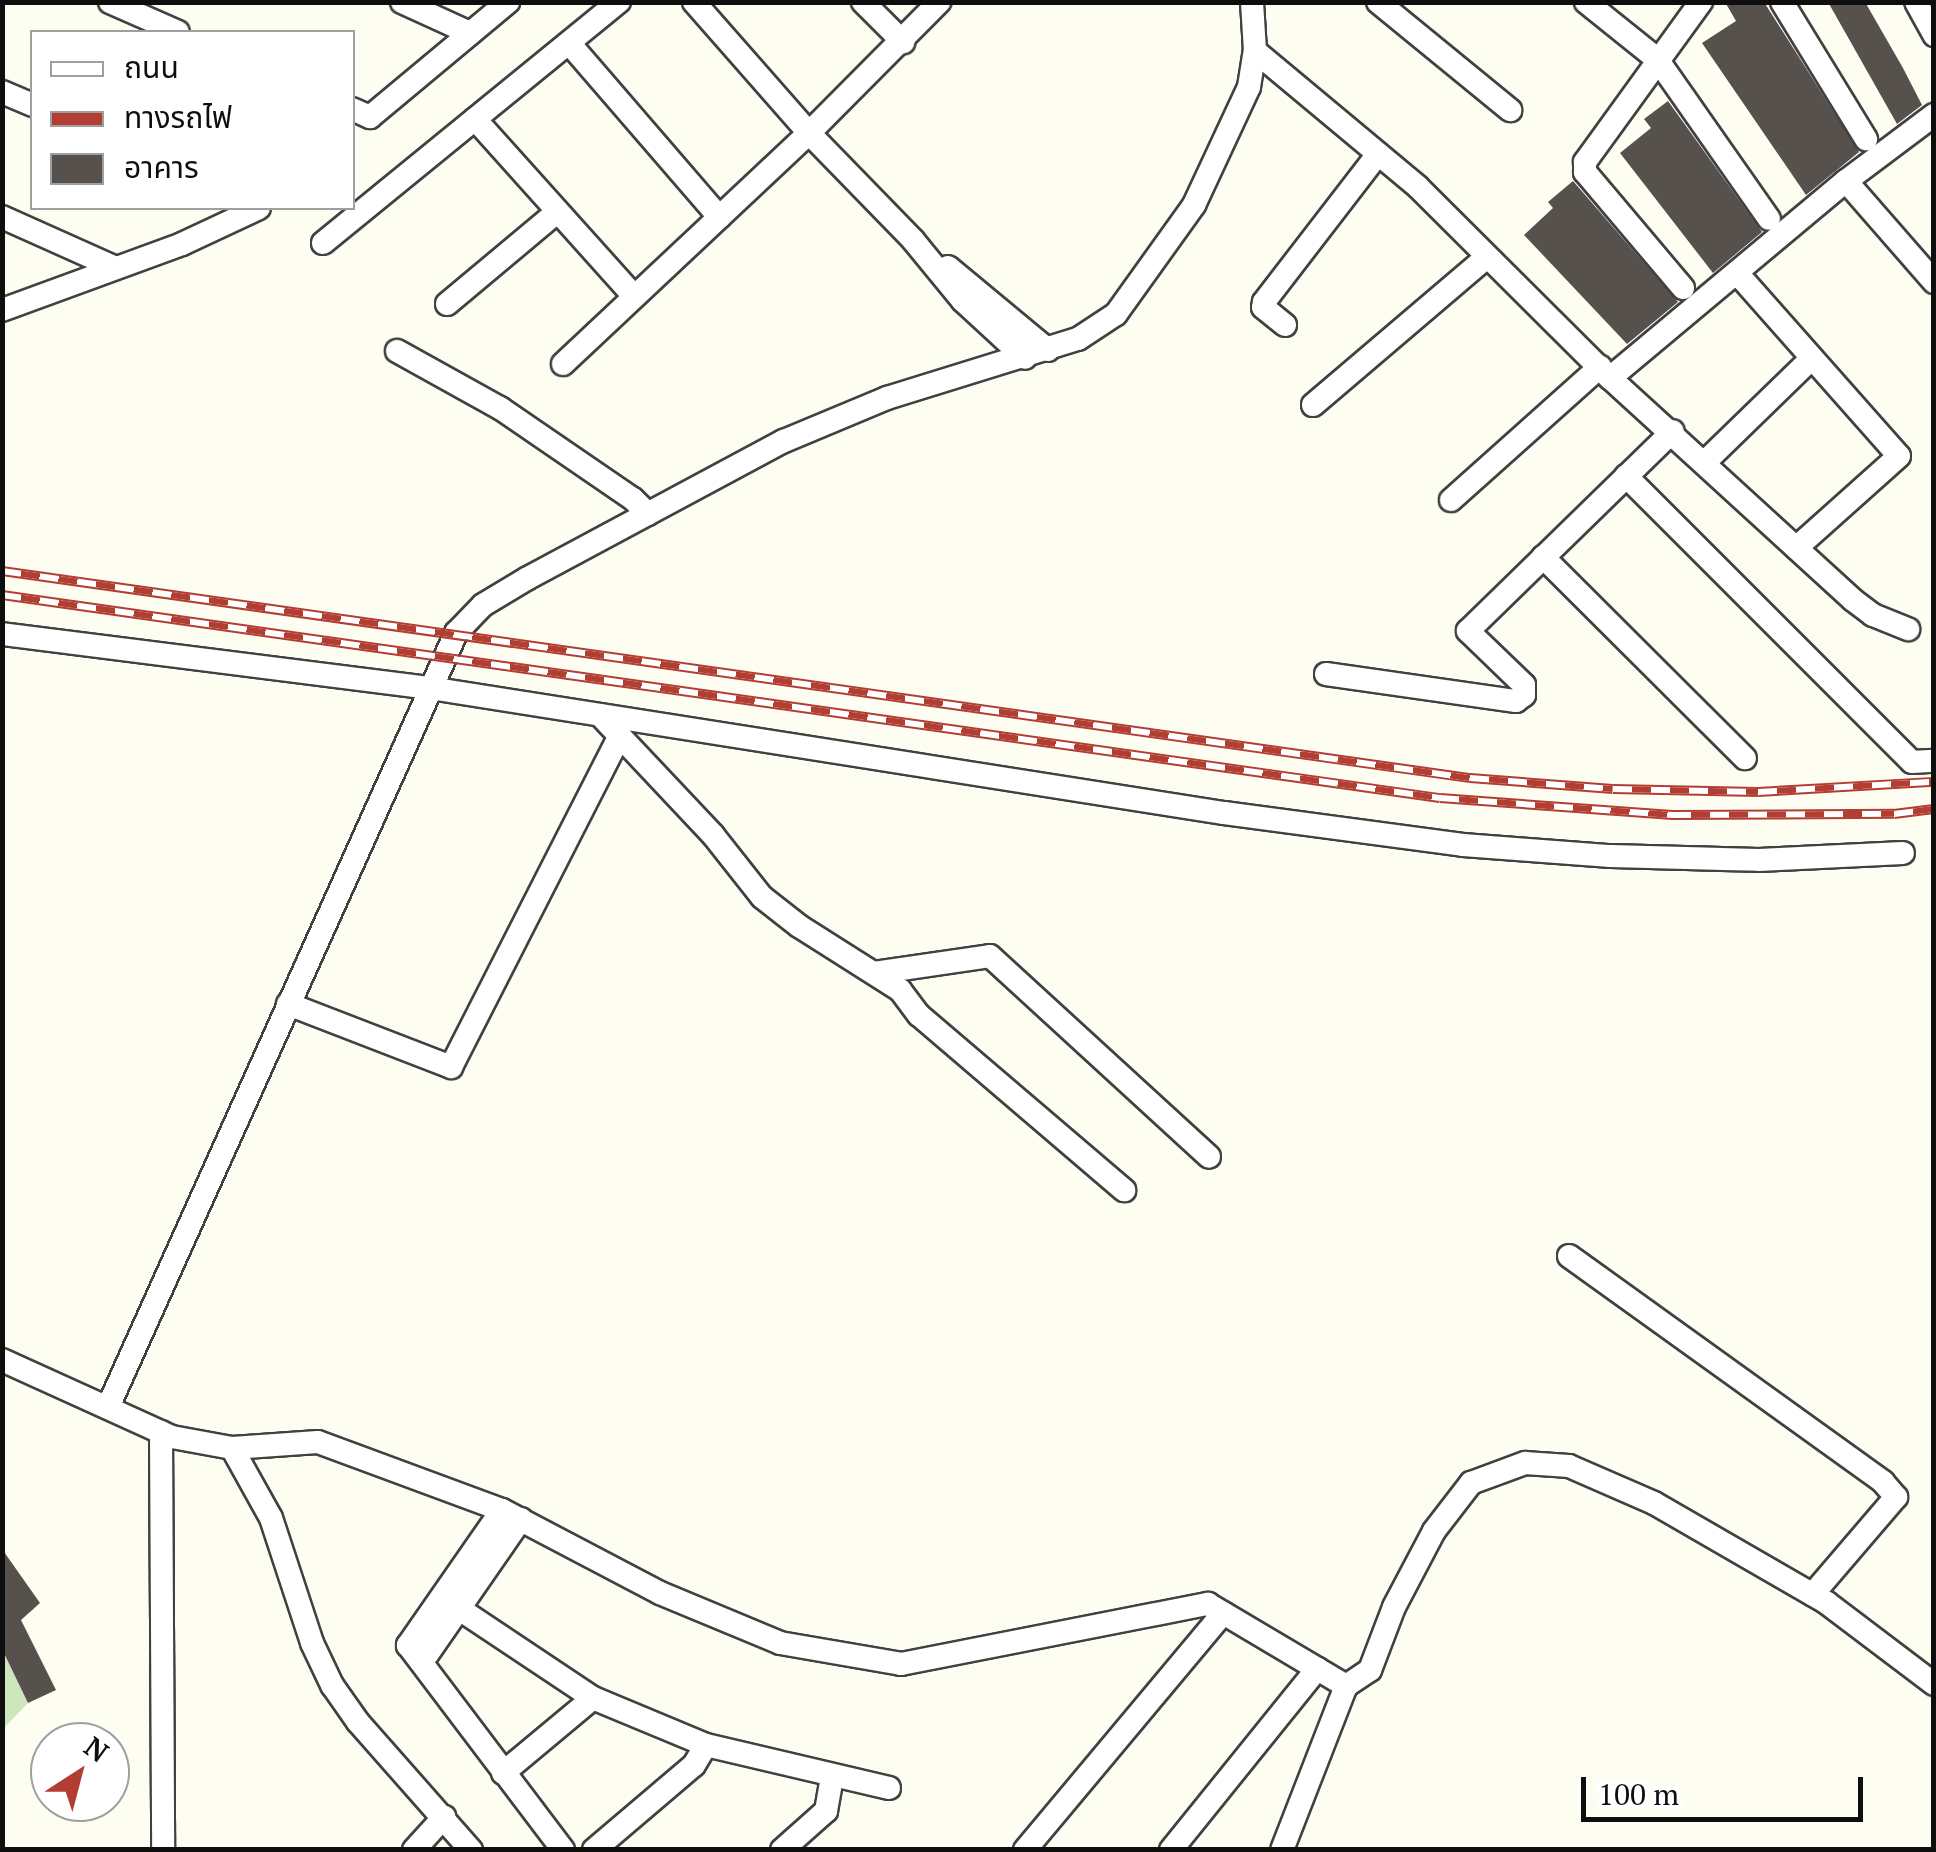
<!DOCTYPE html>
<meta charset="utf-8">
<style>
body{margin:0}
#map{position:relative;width:1936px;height:1852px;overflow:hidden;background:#fefdf1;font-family:"PT Serif","Noto Sans Thai",serif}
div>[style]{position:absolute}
.green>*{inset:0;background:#cde6bd}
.building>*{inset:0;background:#56514c}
.roads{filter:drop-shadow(2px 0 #414141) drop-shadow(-2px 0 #414141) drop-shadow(0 2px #414141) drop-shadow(0 -2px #414141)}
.minor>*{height:22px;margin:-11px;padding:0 11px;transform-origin:11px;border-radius:11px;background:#fff}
.rail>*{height:10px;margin-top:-5px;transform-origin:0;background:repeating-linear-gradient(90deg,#fff 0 19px,#b23e33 0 38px);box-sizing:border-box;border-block:2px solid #b23e33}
span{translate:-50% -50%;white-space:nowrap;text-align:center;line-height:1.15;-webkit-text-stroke:10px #fff;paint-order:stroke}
.frame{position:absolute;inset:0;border:5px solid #0e0e0e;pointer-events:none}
.legend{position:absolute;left:30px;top:30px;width:325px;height:180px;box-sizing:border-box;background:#fff;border:2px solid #9f9f9f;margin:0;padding:12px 18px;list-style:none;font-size:30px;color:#0e0e0e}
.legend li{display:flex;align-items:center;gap:20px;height:50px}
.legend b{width:50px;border:2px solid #9f9f9f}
.north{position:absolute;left:30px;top:1722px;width:100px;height:100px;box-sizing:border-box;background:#fff;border:2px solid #9f9f9f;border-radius:50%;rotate:36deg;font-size:28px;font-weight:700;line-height:40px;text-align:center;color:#0e0e0e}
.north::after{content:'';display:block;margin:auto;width:35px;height:45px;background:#b23e33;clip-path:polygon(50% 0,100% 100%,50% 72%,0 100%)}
.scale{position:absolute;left:1581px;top:1777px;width:282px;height:45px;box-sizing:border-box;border:5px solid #0e0e0e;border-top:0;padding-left:12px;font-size:30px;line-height:35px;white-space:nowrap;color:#0e0e0e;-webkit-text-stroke:8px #fff;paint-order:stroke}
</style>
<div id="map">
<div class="green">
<i style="clip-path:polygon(2px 1649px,28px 1703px,3px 1729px,2px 1729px)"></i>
</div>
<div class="building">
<i style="clip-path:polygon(1725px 2px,1764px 2px,1859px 152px,1806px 195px,1702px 43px,1736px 21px)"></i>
<i style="clip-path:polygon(1828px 2px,1865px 2px,1903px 68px,1922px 105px,1897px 124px)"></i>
<i style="clip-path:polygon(1668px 101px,1762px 232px,1713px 273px,1620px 153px,1651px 128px,1644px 119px)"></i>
<i style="clip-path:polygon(1573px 181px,1678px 302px,1627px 344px,1524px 235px,1553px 208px,1548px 202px)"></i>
<i style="clip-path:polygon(2px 1549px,40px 1603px,21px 1620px,56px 1690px,28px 1703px,2px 1649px)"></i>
</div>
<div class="roads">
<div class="minor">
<i style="left:110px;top:2px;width:74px;rotate:23.8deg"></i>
<i style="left:402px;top:2px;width:75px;rotate:24.5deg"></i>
<i style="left:694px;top:2px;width:174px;rotate:48.7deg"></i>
<i style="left:809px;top:133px;width:149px;rotate:45.8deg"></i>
<i style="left:913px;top:240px;width:79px;rotate:50.7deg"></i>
<i style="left:963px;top:301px;width:84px;rotate:42.6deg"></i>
<i style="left:863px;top:2px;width:57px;rotate:45deg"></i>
<i style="left:1378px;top:2px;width:171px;rotate:39.3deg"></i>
<i style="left:1586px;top:2px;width:91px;rotate:38.8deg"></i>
<i style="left:1657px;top:59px;width:195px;rotate:55deg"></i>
<i style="left:1782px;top:2px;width:161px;rotate:58.5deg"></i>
<i style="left:1916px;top:2px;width:38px;rotate:61deg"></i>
<i style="left:569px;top:43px;width:230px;rotate:49.2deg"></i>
<i style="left:1255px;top:51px;width:212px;rotate:39.8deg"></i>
<i style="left:1418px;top:187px;width:271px;rotate:44.9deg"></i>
<i style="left:1610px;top:378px;width:329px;rotate:42.4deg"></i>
<i style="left:1853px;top:600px;width:25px;rotate:37deg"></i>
<i style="left:1873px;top:615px;width:38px;rotate:22deg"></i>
<i style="left:2px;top:92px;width:33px;rotate:23deg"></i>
<i style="left:352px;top:109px;width:20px;rotate:24deg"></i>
<i style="left:370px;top:117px;width:180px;rotate:-39.8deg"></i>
<i style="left:475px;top:119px;width:238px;rotate:48.1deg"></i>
<i style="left:1846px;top:181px;width:134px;rotate:48.9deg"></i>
<i style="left:2px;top:217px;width:123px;rotate:24.1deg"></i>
<i style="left:323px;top:243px;width:382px;rotate:-39.2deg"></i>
<i style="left:948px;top:267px;width:130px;rotate:39.7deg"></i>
<i style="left:1737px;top:273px;width:244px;rotate:48.5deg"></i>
<i style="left:1899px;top:456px;width:138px;rotate:138.2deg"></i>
<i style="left:1683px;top:288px;width:152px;rotate:-130.2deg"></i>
<i style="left:1585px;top:172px;width:10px;rotate:-90deg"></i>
<i style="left:1585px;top:162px;width:198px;rotate:-54.1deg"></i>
<i style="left:447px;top:304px;width:142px;rotate:-39.9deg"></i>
<i style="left:2px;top:310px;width:192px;rotate:-20.1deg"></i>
<i style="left:182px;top:244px;width:85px;rotate:-25.1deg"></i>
<i style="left:1285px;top:325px;width:28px;rotate:-141deg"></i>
<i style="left:1263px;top:307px;width:5px;rotate:-79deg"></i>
<i style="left:1264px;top:302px;width:187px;rotate:-52.4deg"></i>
<i style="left:397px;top:351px;width:118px;rotate:29deg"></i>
<i style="left:500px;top:408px;width:161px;rotate:34.4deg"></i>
<i style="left:633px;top:499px;width:21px;rotate:45deg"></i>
<i style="left:563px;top:364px;width:337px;rotate:-43.2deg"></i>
<i style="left:809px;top:133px;width:185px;rotate:-45.2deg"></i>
<i style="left:1610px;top:378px;width:307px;rotate:-39.9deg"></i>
<i style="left:1846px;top:181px;width:110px;rotate:-36.9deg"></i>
<i style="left:1313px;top:405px;width:228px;rotate:-40.4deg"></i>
<i style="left:1705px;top:462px;width:149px;rotate:-44.2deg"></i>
<i style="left:1626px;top:476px;width:404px;rotate:45deg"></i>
<i style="left:1912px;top:762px;width:22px;rotate:-3deg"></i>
<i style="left:1451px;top:500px;width:200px;rotate:-41.8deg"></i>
<i style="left:1543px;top:557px;width:285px;rotate:44.9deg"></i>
<i style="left:2px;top:634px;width:431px;rotate:7.2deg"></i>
<i style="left:430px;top:688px;width:804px;rotate:8.95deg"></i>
<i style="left:1224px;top:813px;width:241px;rotate:7.6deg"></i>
<i style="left:1463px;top:845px;width:148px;rotate:4.3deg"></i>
<i style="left:1611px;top:856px;width:148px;rotate:1.5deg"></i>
<i style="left:1759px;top:860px;width:144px;rotate:-2.8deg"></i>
<i style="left:1326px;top:674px;width:192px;rotate:8.1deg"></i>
<i style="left:1516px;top:701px;width:10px;rotate:-37deg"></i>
<i style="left:1524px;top:695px;width:10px;rotate:-90deg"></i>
<i style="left:1524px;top:685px;width:78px;rotate:-136deg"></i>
<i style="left:1468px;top:631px;width:286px;rotate:-44.3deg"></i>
<i style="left:600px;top:715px;width:165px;rotate:46.7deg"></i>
<i style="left:713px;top:835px;width:79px;rotate:51.7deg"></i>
<i style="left:762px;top:897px;width:47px;rotate:38.1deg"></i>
<i style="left:799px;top:926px;width:120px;rotate:32.4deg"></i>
<i style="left:900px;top:990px;width:31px;rotate:53deg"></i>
<i style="left:919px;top:1015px;width:270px;rotate:40.5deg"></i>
<i style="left:874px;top:973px;width:117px;rotate:-8.3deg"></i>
<i style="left:990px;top:956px;width:297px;rotate:42.5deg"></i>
<i style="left:288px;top:1004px;width:175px;rotate:21.1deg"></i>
<i style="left:451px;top:1067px;width:372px;rotate:-63deg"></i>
<i style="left:1569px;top:1256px;width:387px;rotate:35.7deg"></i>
<i style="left:1883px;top:1482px;width:20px;rotate:49deg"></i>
<i style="left:1896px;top:1497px;width:128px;rotate:130.6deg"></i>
<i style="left:2px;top:1360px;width:187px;rotate:24.4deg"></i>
<i style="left:172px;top:1437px;width:61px;rotate:10.4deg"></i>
<i style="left:232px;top:1448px;width:86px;rotate:-4deg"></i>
<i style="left:318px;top:1442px;width:196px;rotate:20.3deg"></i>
<i style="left:502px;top:1510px;width:178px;rotate:27.7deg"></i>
<i style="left:660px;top:1593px;width:130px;rotate:22.6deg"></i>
<i style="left:780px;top:1643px;width:123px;rotate:9.8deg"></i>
<i style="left:901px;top:1664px;width:313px;rotate:-11.1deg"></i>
<i style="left:1208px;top:1604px;width:161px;rotate:30.7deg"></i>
<i style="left:108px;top:1407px;width:849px;rotate:-65.79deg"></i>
<i style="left:456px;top:633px;width:39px;rotate:-46deg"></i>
<i style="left:483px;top:605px;width:52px;rotate:-31deg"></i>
<i style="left:528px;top:578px;width:290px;rotate:-28.2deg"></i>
<i style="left:784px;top:441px;width:112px;rotate:-22.7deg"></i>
<i style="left:887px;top:398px;width:200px;rotate:-17.2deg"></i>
<i style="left:1078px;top:339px;width:45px;rotate:-33.3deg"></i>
<i style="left:1116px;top:314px;width:134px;rotate:-54.4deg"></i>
<i style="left:1194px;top:205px;width:130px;rotate:-65deg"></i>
<i style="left:1249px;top:87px;width:36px;rotate:-81deg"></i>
<i style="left:1255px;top:51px;width:49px;rotate:-93.5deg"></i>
<i style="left:161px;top:1432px;width:418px;rotate:89.7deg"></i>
<i style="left:232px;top:1448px;width:80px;rotate:60.9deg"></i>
<i style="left:271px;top:1518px;width:132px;rotate:71.8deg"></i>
<i style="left:312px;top:1643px;width:47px;rotate:64.5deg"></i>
<i style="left:332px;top:1685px;width:45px;rotate:54.9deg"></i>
<i style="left:358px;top:1722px;width:171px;rotate:48.6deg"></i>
<i style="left:502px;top:1510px;width:165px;rotate:124.8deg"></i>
<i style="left:408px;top:1645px;width:257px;rotate:52.9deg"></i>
<i style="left:443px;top:1598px;width:180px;rotate:33.7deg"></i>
<i style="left:593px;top:1698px;width:122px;rotate:22.6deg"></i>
<i style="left:706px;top:1745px;width:188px;rotate:13.2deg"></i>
<i style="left:422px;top:1662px;width:174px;rotate:-55.3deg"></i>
<i style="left:503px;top:1773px;width:117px;rotate:-39.8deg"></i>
<i style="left:414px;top:1850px;width:45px;rotate:-47.7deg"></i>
<i style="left:594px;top:1850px;width:131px;rotate:-40.4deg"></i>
<i style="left:694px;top:1765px;width:23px;rotate:-59deg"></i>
<i style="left:782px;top:1850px;width:59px;rotate:-41.6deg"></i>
<i style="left:826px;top:1811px;width:35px;rotate:-80deg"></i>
<i style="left:1025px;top:1850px;width:309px;rotate:-50.1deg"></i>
<i style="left:1171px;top:1850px;width:233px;rotate:-51.1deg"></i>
<i style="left:1282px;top:1850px;width:176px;rotate:-68.7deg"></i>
<i style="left:1346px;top:1686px;width:29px;rotate:-34deg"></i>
<i style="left:1370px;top:1670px;width:67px;rotate:-69.1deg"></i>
<i style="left:1394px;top:1607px;width:86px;rotate:-62.2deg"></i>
<i style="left:1434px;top:1531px;width:61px;rotate:-52.4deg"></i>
<i style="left:1471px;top:1483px;width:58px;rotate:-20.3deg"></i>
<i style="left:1525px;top:1463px;width:44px;rotate:3.9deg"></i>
<i style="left:1569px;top:1466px;width:93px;rotate:23.5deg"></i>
<i style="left:1654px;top:1503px;width:200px;rotate:30deg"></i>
<i style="left:1827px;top:1603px;width:134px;rotate:37.1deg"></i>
</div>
</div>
<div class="rail">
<i style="left:2px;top:571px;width:1483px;rotate:8.03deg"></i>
<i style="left:1470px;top:778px;width:143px;rotate:4.4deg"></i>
<i style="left:1613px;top:789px;width:145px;rotate:1.2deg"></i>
<i style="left:1758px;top:792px;width:176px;rotate:-3.3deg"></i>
<i style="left:2px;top:595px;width:1452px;rotate:8.04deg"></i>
<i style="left:1440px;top:798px;width:233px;rotate:4.2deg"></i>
<i style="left:1672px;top:815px;width:222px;rotate:-0.3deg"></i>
<i style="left:1894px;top:814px;width:40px;rotate:-7.1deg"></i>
</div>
<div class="frame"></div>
<ul class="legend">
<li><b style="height:12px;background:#fff"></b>ถนน</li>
<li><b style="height:12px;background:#b23e33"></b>ทางรถไฟ</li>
<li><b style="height:28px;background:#56514c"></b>อาคาร</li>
</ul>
<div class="north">N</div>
<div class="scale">100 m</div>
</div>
